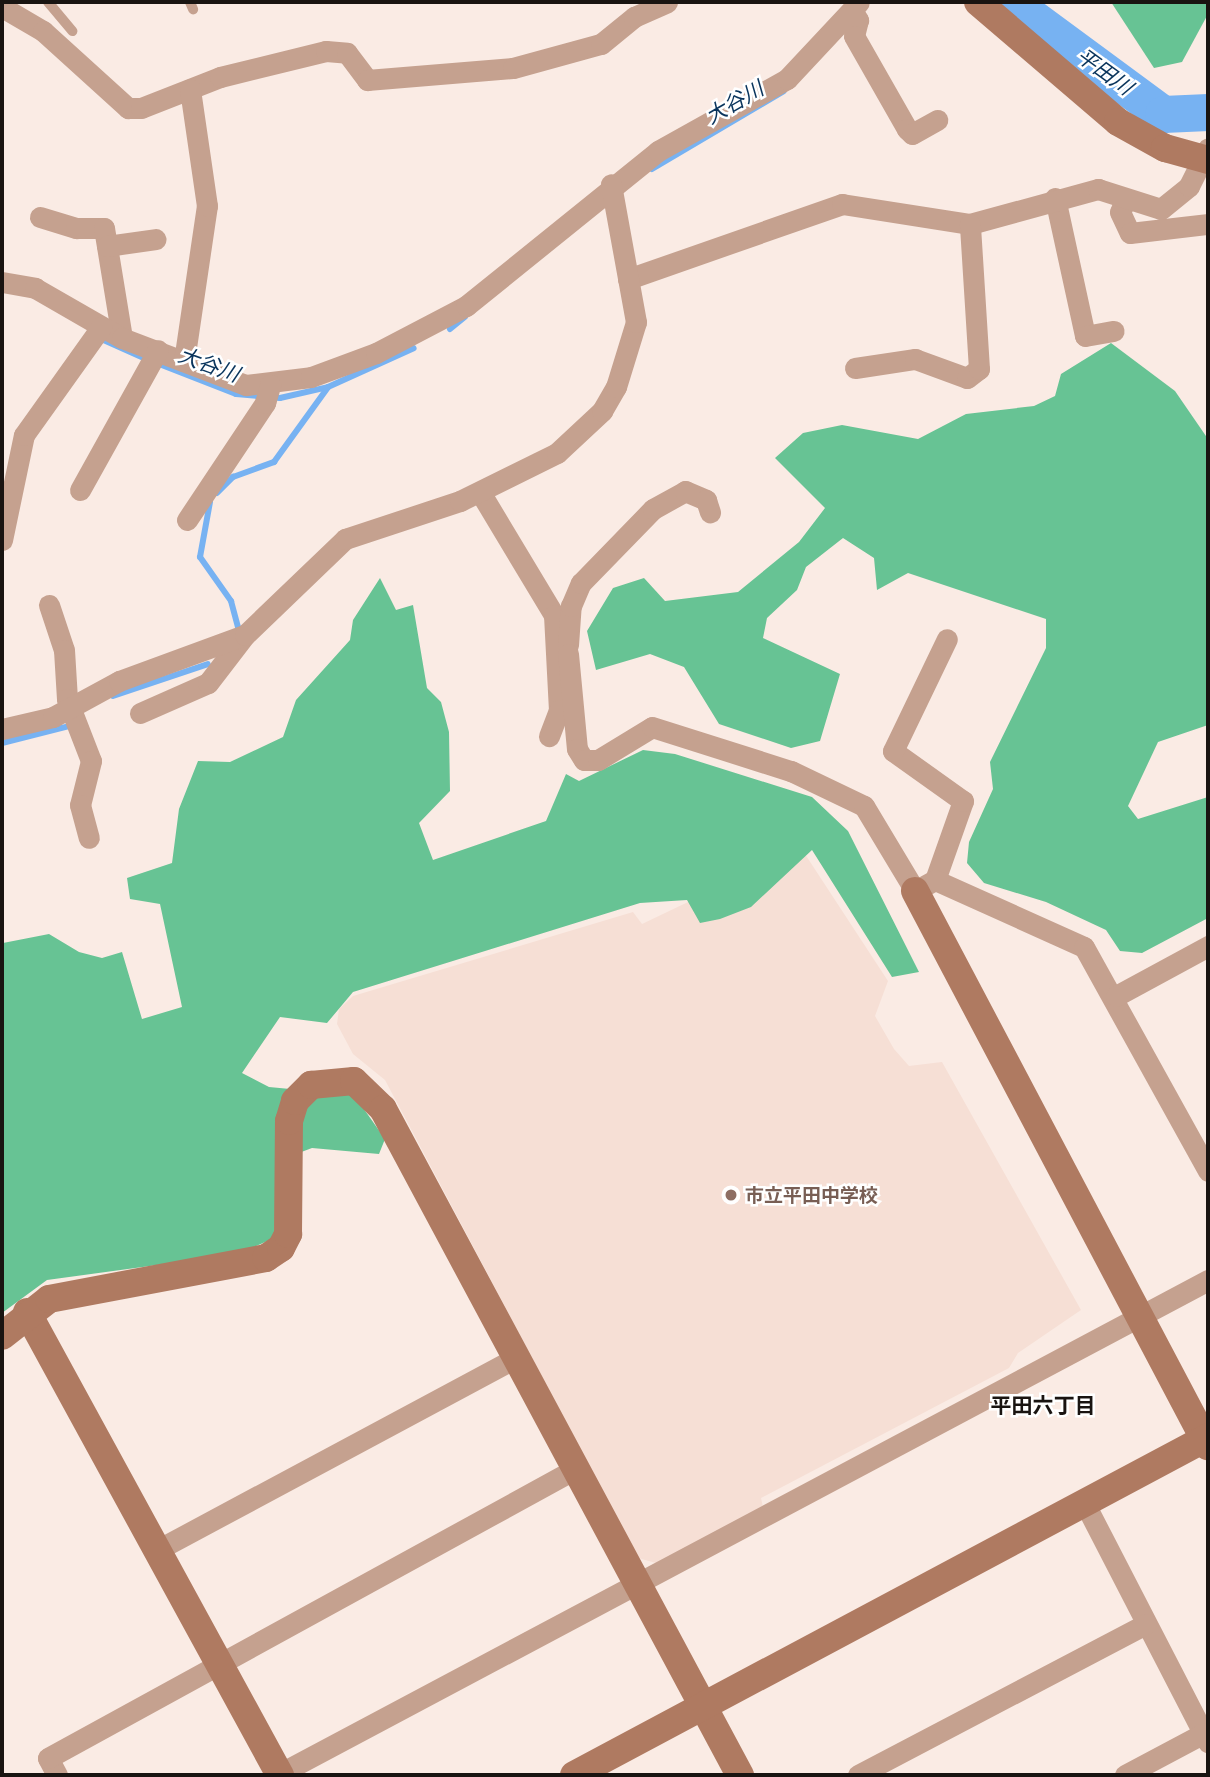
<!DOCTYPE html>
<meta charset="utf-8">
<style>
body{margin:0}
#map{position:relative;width:1210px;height:1777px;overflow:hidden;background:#faebe4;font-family:"PT Serif","Noto Sans JP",serif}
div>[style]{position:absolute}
.built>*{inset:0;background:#f6dfd5}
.forest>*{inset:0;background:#67c394}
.stream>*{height:6px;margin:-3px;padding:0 3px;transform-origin:3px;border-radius:3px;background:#77b2f2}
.river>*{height:37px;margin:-18.5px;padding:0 18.5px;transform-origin:18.5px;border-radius:18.5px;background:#77b2f2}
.lane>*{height:10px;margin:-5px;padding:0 5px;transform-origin:5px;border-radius:5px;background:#c5a18f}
.street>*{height:21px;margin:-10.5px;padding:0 10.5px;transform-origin:10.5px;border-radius:10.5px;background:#c5a18f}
.secondary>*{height:28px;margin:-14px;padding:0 14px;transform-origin:14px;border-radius:14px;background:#af7a61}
.dots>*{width:19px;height:19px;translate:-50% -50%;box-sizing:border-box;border:4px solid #fff;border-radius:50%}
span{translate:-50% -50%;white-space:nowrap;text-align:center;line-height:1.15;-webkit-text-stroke:5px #fff;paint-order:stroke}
.education-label{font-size:19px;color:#785e54;font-weight:700}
.left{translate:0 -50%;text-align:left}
.water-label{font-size:21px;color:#09345c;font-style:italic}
.neighbourhood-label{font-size:21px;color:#191411;font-weight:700}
.frame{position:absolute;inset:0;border:4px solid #191411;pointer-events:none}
</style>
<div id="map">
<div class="built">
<i style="clip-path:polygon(801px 848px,888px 981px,875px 1016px,894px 1049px,909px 1066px,942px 1062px,1081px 1310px,1018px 1353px,1009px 1368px,761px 1498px,763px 1507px,656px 1563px,638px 1558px,385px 1080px,353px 1054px,337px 1024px,339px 1009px,353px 996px,633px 912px,642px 924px)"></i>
</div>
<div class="forest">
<i style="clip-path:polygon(1111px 2px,1208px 2px,1208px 14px,1182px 62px,1154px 68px)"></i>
<i style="clip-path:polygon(1111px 343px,1175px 391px,1208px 439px,1208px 725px,1158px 742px,1128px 806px,1138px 819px,1208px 797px,1208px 918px,1142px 953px,1120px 951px,1106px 930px,1046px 902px,984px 883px,967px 863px,969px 842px,993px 789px,990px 762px,1046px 648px,1046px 619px,908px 573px,877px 590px,874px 558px,843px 538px,806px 567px,797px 590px,767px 618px,763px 638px,840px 674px,820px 741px,791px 748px,719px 724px,684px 667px,650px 654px,596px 670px,587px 631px,613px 588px,644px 578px,665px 601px,738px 592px,799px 542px,825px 508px,775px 458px,803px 433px,842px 425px,918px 439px,966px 414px,1034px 406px,1055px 396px,1061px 374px)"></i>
<i style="clip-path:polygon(380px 578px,396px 610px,413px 605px,427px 688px,441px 702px,449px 732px,450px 791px,419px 823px,433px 860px,546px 821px,566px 774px,579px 781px,643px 750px,675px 754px,812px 797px,848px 831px,919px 972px,892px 977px,812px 850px,751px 907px,720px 919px,700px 923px,687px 900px,640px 903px,353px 992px,327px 1023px,280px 1017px,242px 1073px,269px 1087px,354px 1095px,385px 1139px,379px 1154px,312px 1148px,280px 1160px,274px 1238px,238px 1254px,47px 1280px,2px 1313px,3px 943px,49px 934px,79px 952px,102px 958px,122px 952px,142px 1019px,182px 1007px,160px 904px,130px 899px,127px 878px,172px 863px,179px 809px,198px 761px,230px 762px,283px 737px,296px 700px,350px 640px,353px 620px)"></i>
</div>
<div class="stream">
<i style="left:652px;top:169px;width:153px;rotate:-30.6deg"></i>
<i style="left:450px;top:329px;width:19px;rotate:-39deg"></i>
<i style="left:99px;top:338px;width:49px;rotate:24deg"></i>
<i style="left:154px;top:362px;width:88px;rotate:21.3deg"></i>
<i style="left:236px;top:394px;width:44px;rotate:5.2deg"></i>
<i style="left:280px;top:398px;width:49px;rotate:-12.9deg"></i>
<i style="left:328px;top:387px;width:94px;rotate:-24.4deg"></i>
<i style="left:217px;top:493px;width:23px;rotate:-45deg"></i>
<i style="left:233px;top:477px;width:44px;rotate:-20.1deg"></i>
<i style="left:274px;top:462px;width:92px;rotate:-54.2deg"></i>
<i style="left:210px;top:502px;width:56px;rotate:100.3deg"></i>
<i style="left:200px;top:557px;width:54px;rotate:54.8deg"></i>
<i style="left:231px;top:601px;width:31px;rotate:75deg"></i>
<i style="left:113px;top:696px;width:100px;rotate:-18.6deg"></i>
<i style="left:2px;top:743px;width:69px;rotate:-14.2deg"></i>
</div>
<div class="river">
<i style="left:1011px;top:2px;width:189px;rotate:36.4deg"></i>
<i style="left:1163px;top:114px;width:45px;rotate:-2.5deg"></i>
</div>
<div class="lane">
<i style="left:48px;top:2px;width:38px;rotate:50deg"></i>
<i style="left:190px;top:2px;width:8px;rotate:67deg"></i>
</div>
<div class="street">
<i style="left:2px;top:7px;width:48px;rotate:30.3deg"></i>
<i style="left:43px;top:31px;width:115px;rotate:42.2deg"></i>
<i style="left:128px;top:108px;width:13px"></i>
<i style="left:141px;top:108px;width:85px;rotate:-21.4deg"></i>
<i style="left:220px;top:77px;width:109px;rotate:-13.8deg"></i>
<i style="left:326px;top:51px;width:21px;rotate:5deg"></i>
<i style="left:347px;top:53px;width:34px;rotate:53deg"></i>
<i style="left:367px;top:80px;width:146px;rotate:-4.7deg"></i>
<i style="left:513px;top:68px;width:91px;rotate:-15.3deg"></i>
<i style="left:601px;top:44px;width:43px;rotate:-39.3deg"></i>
<i style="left:634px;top:17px;width:36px;rotate:-24deg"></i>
<i style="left:852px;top:10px;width:12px;rotate:59deg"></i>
<i style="left:858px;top:20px;width:16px;rotate:104deg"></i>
<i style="left:854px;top:36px;width:107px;rotate:60.3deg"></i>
<i style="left:907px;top:129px;width:7px;rotate:45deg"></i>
<i style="left:912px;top:134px;width:29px;rotate:-29deg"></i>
<i style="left:1055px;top:198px;width:141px;rotate:77.7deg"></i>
<i style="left:1085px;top:336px;width:29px;rotate:-10deg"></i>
<i style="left:1126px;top:199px;width:14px;rotate:115deg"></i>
<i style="left:1120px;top:212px;width:23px;rotate:65deg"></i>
<i style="left:1130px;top:233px;width:79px;rotate:-6.6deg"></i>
<i style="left:40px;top:217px;width:38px;rotate:17deg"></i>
<i style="left:76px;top:228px;width:28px"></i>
<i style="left:104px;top:228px;width:111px;rotate:80.7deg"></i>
<i style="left:107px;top:246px;width:49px;rotate:-8.1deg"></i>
<i style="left:628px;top:279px;width:227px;rotate:-19.3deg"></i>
<i style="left:842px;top:204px;width:130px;rotate:8.9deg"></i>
<i style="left:970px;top:224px;width:133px;rotate:-15.3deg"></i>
<i style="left:1098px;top:189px;width:66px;rotate:17.6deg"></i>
<i style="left:1161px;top:209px;width:36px;rotate:-39deg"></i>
<i style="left:1189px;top:186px;width:42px;rotate:-63.4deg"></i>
<i style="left:2px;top:282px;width:34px;rotate:10deg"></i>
<i style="left:35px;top:288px;width:100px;rotate:29.9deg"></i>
<i style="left:122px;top:338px;width:133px;rotate:20.8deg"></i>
<i style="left:246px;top:385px;width:65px;rotate:-7deg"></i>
<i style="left:311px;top:377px;width:69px;rotate:-20.3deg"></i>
<i style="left:376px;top:353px;width:102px;rotate:-27.6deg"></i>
<i style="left:466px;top:306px;width:247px;rotate:-38.9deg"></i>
<i style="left:658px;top:151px;width:148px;rotate:-29.2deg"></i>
<i style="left:787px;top:79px;width:105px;rotate:-46.9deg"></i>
<i style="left:184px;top:361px;width:157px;rotate:-81.6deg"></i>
<i style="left:207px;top:206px;width:118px;rotate:-98.3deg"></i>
<i style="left:855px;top:368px;width:61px;rotate:-8.5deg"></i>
<i style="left:915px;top:359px;width:55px;rotate:20.1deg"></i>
<i style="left:967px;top:378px;width:15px;rotate:-37deg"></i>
<i style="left:979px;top:369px;width:145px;rotate:-93.6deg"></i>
<i style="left:80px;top:490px;width:160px;rotate:-60.9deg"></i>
<i style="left:480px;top:492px;width:144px;rotate:59deg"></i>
<i style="left:554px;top:615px;width:95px;rotate:87deg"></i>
<i style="left:559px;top:710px;width:28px;rotate:111deg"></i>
<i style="left:187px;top:520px;width:141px;rotate:-56.3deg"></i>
<i style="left:265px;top:403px;width:19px;rotate:-74deg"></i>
<i style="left:2px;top:540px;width:107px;rotate:-78.2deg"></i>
<i style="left:24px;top:435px;width:133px;rotate:-54.5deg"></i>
<i style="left:49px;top:605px;width:47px;rotate:71.6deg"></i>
<i style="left:64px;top:650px;width:49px;rotate:86.5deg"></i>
<i style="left:67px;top:699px;width:66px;rotate:68.8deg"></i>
<i style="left:91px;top:761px;width:45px;rotate:104deg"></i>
<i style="left:80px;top:805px;width:34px;rotate:75deg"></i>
<i style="left:568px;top:645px;width:39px;rotate:-86deg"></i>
<i style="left:571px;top:606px;width:25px;rotate:-67deg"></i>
<i style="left:581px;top:583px;width:103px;rotate:-45.8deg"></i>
<i style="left:653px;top:509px;width:37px;rotate:-29deg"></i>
<i style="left:685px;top:491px;width:23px;rotate:23deg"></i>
<i style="left:706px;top:500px;width:13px;rotate:72deg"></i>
<i style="left:568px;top:654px;width:95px;rotate:84.6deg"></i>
<i style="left:577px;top:749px;width:13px;rotate:58deg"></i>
<i style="left:584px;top:760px;width:14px"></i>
<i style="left:598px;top:760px;width:63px;rotate:-31.4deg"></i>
<i style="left:652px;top:727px;width:146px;rotate:17.6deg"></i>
<i style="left:791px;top:771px;width:81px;rotate:25.6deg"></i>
<i style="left:864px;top:806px;width:99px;rotate:59deg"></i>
<i style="left:915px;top:891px;width:23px;rotate:-29deg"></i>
<i style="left:935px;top:880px;width:84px;rotate:-70.5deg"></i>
<i style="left:963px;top:801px;width:86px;rotate:-144.5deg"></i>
<i style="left:893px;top:751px;width:124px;rotate:-64.3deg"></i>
<i style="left:140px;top:713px;width:74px;rotate:-23.8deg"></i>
<i style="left:208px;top:683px;width:61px;rotate:-52.4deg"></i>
<i style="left:2px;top:729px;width:52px;rotate:-13.2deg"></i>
<i style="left:53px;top:717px;width:75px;rotate:-28.6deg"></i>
<i style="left:119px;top:681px;width:134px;rotate:-20.1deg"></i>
<i style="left:245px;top:635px;width:139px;rotate:-43.8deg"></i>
<i style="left:345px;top:539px;width:121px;rotate:-18.3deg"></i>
<i style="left:460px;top:501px;width:108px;rotate:-26.3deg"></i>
<i style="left:557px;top:453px;width:62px;rotate:-43deg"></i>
<i style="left:602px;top:411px;width:28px;rotate:-60deg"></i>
<i style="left:616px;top:387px;width:68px;rotate:-72.9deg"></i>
<i style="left:636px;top:322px;width:140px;rotate:-100.3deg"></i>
<i style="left:935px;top:880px;width:163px;rotate:24.2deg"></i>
<i style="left:1084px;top:947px;width:256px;rotate:61deg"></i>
<i style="left:1116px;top:996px;width:105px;rotate:-28.5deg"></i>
<i style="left:1085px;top:1504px;width:268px;rotate:62.7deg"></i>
<i style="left:159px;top:1549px;width:404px;rotate:-28.2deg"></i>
<i style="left:279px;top:1774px;width:1052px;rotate:-28deg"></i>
<i style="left:57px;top:1775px;width:19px;rotate:-118deg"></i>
<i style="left:48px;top:1758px;width:601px;rotate:-28.74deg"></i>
<i style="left:858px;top:1775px;width:325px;rotate:-27.7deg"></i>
<i style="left:1125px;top:1775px;width:89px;rotate:-28deg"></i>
</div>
<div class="secondary">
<i style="left:978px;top:2px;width:184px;rotate:40.6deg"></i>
<i style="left:1118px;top:122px;width:54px;rotate:29deg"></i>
<i style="left:1165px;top:148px;width:45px;rotate:15.6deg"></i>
<i style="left:915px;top:891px;width:628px;rotate:62.17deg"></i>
<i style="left:27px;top:1312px;width:528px;rotate:61.35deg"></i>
<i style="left:2px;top:1336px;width:60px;rotate:-38.2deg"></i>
<i style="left:49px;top:1299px;width:221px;rotate:-10.7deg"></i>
<i style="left:266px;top:1258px;width:18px;rotate:-34deg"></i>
<i style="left:281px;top:1248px;width:16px;rotate:-63deg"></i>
<i style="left:288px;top:1234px;width:113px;rotate:-89.5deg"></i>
<i style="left:289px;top:1121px;width:21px;rotate:-73deg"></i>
<i style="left:295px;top:1101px;width:23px;rotate:-45deg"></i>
<i style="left:311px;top:1085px;width:43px;rotate:-5.3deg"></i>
<i style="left:354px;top:1081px;width:40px;rotate:44deg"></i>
<i style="left:383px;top:1109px;width:756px;rotate:61.81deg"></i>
<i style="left:574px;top:1775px;width:718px;rotate:-28.06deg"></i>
</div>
<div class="dots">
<i style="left:731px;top:1195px;background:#8d6e63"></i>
</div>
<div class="education-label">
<span class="left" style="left:745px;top:1195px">市立平田中学校</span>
</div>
<div class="water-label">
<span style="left:1105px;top:71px;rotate:36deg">平田川</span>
<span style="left:734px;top:102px;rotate:-30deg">大谷川</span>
<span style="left:209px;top:364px;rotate:20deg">大谷川</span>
</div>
<div class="neighbourhood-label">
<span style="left:1043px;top:1405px">平田六丁目</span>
</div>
<div class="frame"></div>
</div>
